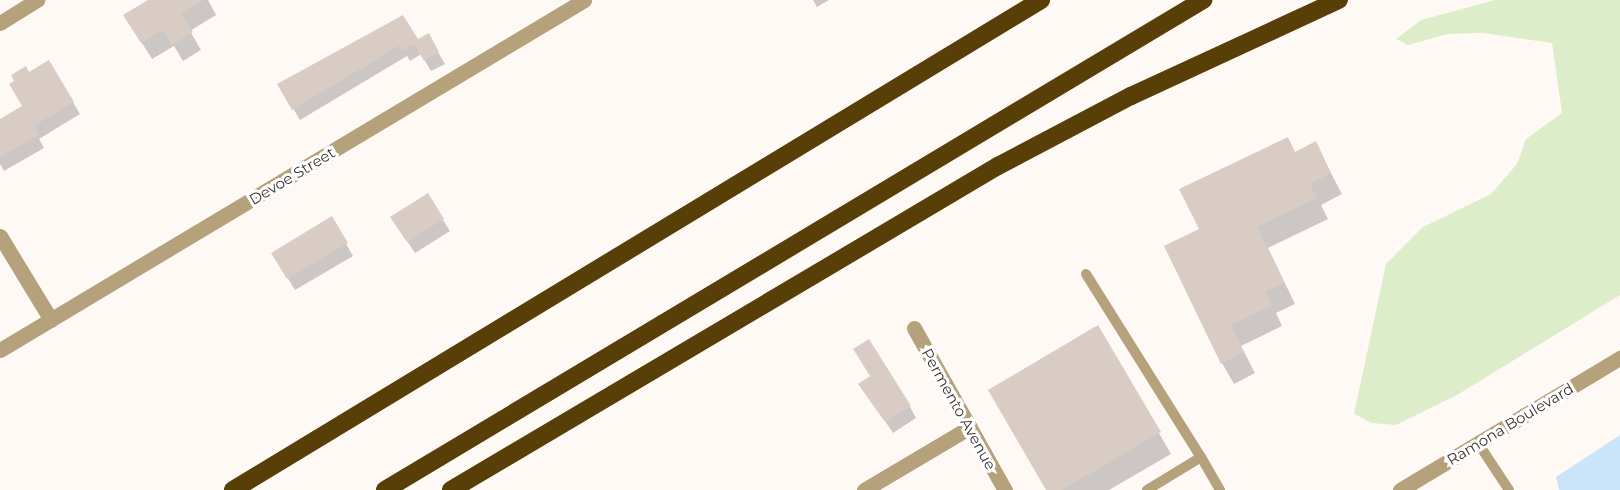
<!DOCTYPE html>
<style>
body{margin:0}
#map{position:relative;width:1620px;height:490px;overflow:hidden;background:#fff9f6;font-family:Montserrat,sans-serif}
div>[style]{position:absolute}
.green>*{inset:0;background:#deedc9}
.water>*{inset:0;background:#cae5f9}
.shadow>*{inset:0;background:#0003}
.building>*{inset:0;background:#d9ccc4}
.service>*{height:10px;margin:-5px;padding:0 5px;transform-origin:5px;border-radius:5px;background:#b5a17b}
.minor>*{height:15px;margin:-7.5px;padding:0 7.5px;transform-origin:7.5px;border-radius:7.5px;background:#b5a17b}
.tertiary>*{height:15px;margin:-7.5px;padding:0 7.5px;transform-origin:7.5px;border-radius:7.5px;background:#b5a17b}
.motorway>*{height:18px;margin:-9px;padding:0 9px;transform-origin:9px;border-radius:9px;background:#583f07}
span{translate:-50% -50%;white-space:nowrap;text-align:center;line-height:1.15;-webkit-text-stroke:6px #fff;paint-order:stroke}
.street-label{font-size:15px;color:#3a3532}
</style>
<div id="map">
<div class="green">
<i style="clip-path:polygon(1495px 0,1620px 0,1620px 295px,1457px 395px,1396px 425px,1372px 423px,1354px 414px,1386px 264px,1423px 227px,1491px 194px,1517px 164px,1526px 139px,1562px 113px,1552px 43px,1483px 33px,1448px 34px,1408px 45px,1396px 39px,1421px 20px)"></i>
</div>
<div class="water">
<i style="clip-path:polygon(1620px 435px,1620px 490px,1559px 490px,1556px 477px)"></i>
</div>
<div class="shadow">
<i style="clip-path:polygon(151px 0,208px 0,216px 15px,190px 31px,201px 50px,183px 61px,174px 46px,152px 59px,135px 32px)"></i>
<i style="clip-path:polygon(813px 0,829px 0,817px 7px)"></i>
<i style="clip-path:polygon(402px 17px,417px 41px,428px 35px,445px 64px,431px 71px,421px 54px,410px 61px,407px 56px,300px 120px,279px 85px)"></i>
<i style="clip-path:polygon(49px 62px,80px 114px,39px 139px,44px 148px,4px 171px,0 164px,0 120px,24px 107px,29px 74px)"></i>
<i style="clip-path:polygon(1315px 143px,1342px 194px,1321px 205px,1328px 219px,1268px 248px,1295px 304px,1276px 313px,1282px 326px,1241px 346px,1255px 373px,1234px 384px,1222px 363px,1201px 230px,1295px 153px)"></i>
<i style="clip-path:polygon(331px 218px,353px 256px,295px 290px,273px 254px)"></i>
<i style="clip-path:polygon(443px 220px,450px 231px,415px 253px,399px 229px)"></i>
<i style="clip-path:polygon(1098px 327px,1171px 454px,1109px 490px,1048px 490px)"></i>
<i style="clip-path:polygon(860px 384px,910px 407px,916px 418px,893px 433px)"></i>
</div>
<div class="building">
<i style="clip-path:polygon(148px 0,204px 0,181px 14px,193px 32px,172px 45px,163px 30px,141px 43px,123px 15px)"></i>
<i style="clip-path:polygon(403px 15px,418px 39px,429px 33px,439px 52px,424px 61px,414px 44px,402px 51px,399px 46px,292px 110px,277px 84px)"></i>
<i style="clip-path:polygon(49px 60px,74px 102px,34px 126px,39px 135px,0 157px,0 119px,22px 106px,9px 84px,14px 81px,11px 75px,26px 66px,29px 72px)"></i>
<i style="clip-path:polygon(1288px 137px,1295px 152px,1316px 141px,1331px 173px,1310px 184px,1317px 198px,1257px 227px,1284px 283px,1265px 292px,1272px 305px,1231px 325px,1244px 352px,1221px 364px,1164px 246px,1199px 229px,1179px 189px)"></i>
<i style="clip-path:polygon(428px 193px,444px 219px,407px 242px,390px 217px)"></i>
<i style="clip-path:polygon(332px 216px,348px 243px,287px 279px,271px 253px)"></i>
<i style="clip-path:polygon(1098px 325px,1161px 432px,1062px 490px,1046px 490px,988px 390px)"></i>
<i style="clip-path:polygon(869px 339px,911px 406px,885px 422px,858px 384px,870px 376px,853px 349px)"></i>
</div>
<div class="service">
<i style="left:1086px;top:274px;width:216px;rotate:57.9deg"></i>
<i style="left:1478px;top:443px;width:56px;rotate:56.6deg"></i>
<i style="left:1147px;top:490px;width:63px;rotate:-31.4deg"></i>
<i style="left:1201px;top:457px;width:38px;rotate:60deg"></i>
</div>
<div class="minor">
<i style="left:0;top:23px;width:44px;rotate:-31.9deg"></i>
<i style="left:0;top:236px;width:98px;rotate:58.7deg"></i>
<i style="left:914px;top:328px;width:186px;rotate:60.7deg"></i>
<i style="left:0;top:350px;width:681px;rotate:-30.93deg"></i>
<i style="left:864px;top:490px;width:123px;rotate:-30.7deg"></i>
</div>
<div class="tertiary">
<i style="left:1400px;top:490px;width:257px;rotate:-31deg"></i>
</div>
<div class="motorway">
<i style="left:233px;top:490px;width:945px;rotate:-31.23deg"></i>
<i style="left:385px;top:490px;width:954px;rotate:-30.92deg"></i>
<i style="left:451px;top:490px;width:636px;rotate:-30.64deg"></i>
<i style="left:998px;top:166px;width:150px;rotate:-27.8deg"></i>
<i style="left:1131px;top:96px;width:229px;rotate:-24.8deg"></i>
</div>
<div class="street-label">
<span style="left:292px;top:176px;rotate:-31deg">Devoe Street</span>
<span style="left:959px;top:409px;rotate:61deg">Permento Avenue</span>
<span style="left:1510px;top:424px;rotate:-31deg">Ramona Boulevard</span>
</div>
</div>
